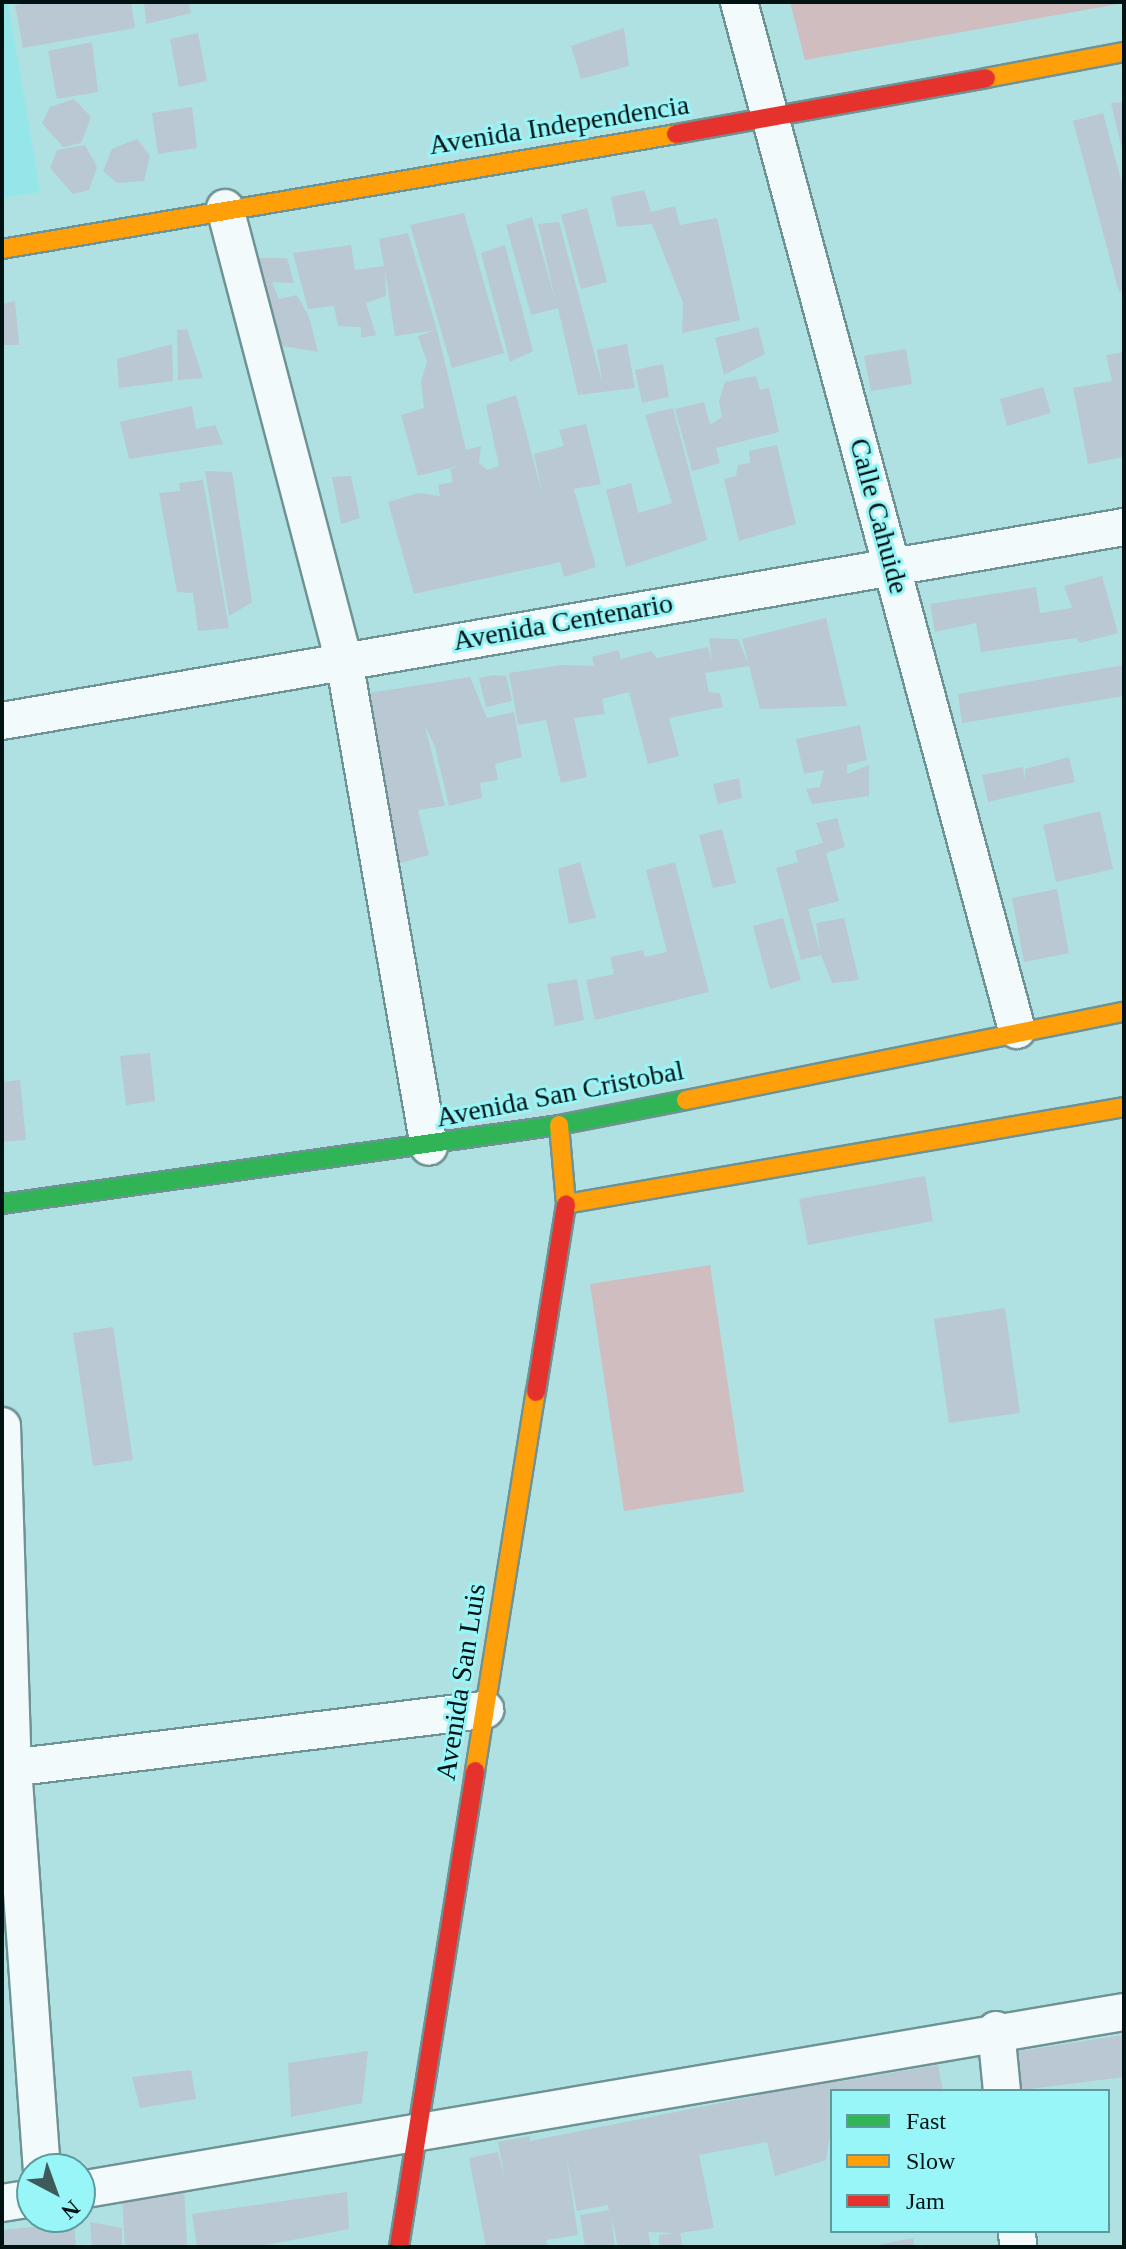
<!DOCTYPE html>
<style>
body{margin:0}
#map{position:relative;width:1126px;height:2249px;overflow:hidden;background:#afe1e2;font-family:Georgia,serif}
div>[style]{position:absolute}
.built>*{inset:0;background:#95e6e8}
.green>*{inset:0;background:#d0bdbf}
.building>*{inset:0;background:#b9c8d3}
.roads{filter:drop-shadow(2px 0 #6f9394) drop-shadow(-2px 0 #6f9394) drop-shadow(0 2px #6f9394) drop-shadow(0 -2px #6f9394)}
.street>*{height:36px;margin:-18px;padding:0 18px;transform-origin:18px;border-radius:18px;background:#f3fafb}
.fast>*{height:18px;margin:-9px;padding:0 9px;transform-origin:9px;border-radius:9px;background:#30b455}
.slow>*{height:18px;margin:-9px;padding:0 9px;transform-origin:9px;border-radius:9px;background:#ff9f0a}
.jam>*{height:18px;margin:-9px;padding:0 9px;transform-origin:9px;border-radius:9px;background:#e5322d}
span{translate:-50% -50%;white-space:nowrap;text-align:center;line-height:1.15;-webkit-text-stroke:6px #99f6f8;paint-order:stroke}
.street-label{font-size:28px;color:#011213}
.frame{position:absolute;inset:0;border:4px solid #011213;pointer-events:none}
.legend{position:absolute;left:830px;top:2089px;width:280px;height:144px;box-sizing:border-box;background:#99f6f8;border:2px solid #5c9b9c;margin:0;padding:10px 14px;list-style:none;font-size:24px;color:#011213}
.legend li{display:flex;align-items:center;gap:16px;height:40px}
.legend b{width:40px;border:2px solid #5c9b9c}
.north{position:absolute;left:16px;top:2153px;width:80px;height:80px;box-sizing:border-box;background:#99f6f8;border:2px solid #5c9b9c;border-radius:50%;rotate:139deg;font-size:22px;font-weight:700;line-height:32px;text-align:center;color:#011213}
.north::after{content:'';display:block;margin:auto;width:28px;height:36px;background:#3e5a5b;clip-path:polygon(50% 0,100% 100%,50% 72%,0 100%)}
</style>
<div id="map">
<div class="built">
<i style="clip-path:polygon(2px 2px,8px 2px,40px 192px,2px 198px)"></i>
</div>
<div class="green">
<i style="clip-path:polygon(790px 2px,1124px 2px,1124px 3px,805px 60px)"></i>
<i style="clip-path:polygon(710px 1265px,744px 1492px,624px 1511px,590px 1284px)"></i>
</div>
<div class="building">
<i style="clip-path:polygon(33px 2px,131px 2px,135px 28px,23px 48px,15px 5px)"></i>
<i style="clip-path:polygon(144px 2px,189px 2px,191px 13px,146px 24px)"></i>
<i style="clip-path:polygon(624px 28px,629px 66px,581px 79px,571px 46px)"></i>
<i style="clip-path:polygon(198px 33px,207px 81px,179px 87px,170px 39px)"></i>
<i style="clip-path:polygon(92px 42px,98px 92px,57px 99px,48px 51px)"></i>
<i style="clip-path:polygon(74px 99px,91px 117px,81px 143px,63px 147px,42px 123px,50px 107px)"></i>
<i style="clip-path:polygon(1124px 102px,1124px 154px,1123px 154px,1111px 103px)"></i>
<i style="clip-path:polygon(192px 107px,197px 148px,158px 154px,152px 113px)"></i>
<i style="clip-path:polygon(1103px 113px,1124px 191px,1124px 290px,1119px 292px,1073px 121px)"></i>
<i style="clip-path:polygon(137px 139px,150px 156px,144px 181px,117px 183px,103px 171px,112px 149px)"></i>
<i style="clip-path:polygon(85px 145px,97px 167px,89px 190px,73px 194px,50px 168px,57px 150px)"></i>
<i style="clip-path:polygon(644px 190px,651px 212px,675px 206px,680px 225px,717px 218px,740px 320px,682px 333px,683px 303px,652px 224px,617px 227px,611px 197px)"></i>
<i style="clip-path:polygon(587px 208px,607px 282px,581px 289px,561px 215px)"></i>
<i style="clip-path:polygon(464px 213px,504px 353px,452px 368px,410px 225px)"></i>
<i style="clip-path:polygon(532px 217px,556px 303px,538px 224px,559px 222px,603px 386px,597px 350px,627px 344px,635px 388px,578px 395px,558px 308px,531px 315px,506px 225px)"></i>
<i style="clip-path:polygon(408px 233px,437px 330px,466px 450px,481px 446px,479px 463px,487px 470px,499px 466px,486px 405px,516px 395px,543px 497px,534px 454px,564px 446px,559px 430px,586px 424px,601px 484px,574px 489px,596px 567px,564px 577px,560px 562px,414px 594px,388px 502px,418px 493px,440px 496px,438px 485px,453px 482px,450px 469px,462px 465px,418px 476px,401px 415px,424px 408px,421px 381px,427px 362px,418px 336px,437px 330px,395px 336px,385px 270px,386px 296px,366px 303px,376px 335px,361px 338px,361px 327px,338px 326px,334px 306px,308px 309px,293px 253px,351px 245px,355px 270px,384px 266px,379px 239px)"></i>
<i style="clip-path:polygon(505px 245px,533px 351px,510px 362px,481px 253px)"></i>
<i style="clip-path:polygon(254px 258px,287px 258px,294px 283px,272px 282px,279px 299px,297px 295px,309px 317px,318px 352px,271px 344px)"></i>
<i style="clip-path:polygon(15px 301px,19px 345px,2px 345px,2px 304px)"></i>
<i style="clip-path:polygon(758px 327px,765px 354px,724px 375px,715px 338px)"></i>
<i style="clip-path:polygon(187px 329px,203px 378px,178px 380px,177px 330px)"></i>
<i style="clip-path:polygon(172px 344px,173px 381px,119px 388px,117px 359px)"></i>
<i style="clip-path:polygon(906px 349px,912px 384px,871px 391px,864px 356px)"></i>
<i style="clip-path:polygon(1124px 352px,1124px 457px,1088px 464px,1073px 388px,1112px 381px,1106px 355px)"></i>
<i style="clip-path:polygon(663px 364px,669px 397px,642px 403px,635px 370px)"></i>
<i style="clip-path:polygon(756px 376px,760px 390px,769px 388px,779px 432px,716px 448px,720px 463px,692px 471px,675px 409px,704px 402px,710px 425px,722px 417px,719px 401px,725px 382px)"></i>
<i style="clip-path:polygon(1043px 387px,1051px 413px,1007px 426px,1000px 399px)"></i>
<i style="clip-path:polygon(192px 406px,196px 429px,215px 425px,223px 444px,129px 459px,120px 422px)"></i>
<i style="clip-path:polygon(673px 408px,707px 540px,626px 567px,606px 490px,631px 483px,638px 513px,672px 503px,645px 415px)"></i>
<i style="clip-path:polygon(777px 445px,796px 524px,739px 541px,724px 479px,736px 476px,738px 465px,750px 463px,749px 451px)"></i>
<i style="clip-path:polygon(205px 471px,232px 472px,252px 602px,229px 616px)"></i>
<i style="clip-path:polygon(351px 476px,360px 518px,341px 524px,332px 477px)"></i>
<i style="clip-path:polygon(203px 480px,229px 628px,198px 631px,193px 593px,177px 592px,159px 493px,180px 491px,179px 483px)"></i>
<i style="clip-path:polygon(1102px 576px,1118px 633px,1080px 643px,1076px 638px,981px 652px,976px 623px,935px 632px,930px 604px,1036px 587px,1040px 613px,1072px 608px,1064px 586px)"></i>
<i style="clip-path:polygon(826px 618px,847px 706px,760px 709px,749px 666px,705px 673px,709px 692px,720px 693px,723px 707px,669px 718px,679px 756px,648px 764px,629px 692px,602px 699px,605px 714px,574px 718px,587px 777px,561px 783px,546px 720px,518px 725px,509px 673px,562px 665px,594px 666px,592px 657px,618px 650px,621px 659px,651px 651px,657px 658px,708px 647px,712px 663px,709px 638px,738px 639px,749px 666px,742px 639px)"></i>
<i style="clip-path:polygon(1124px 665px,1124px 696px,962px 723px,958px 694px)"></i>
<i style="clip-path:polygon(494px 675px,506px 676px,512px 701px,486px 707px,479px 678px)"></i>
<i style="clip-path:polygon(470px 677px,487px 718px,514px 712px,522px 757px,495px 764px,498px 780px,480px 783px,482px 798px,449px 806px,435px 747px,425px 726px,445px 806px,418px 810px,429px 855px,400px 863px,357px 695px)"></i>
<i style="clip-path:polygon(860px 725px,867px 760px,847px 765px,847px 774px,869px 765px,869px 796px,812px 804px,806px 789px,820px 787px,824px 770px,804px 774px,796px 739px)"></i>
<i style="clip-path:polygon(1069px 757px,1075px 782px,988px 802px,982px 775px,1023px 767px,1025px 781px,1025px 769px)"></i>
<i style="clip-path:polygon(739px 778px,742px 798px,718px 804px,713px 784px)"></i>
<i style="clip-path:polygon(1100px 811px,1113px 869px,1056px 882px,1043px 825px)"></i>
<i style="clip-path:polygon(837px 818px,845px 847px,826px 853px,839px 901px,808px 909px,820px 952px,816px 923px,844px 918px,859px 980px,832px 983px,821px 955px,801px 960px,776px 868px,798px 862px,795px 851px,823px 843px,816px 823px)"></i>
<i style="clip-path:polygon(722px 829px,736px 883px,713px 888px,699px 835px)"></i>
<i style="clip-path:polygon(580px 862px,596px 918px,569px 924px,558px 869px)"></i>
<i style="clip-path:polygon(675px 862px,709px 992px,595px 1020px,586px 980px,614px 974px,610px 957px,643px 950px,645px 957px,667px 952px,646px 870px)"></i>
<i style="clip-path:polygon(1057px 889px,1069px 953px,1024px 962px,1012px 898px)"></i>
<i style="clip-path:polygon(783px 918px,801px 980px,770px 989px,753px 926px)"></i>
<i style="clip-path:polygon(577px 979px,584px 1020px,555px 1026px,547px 984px)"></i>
<i style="clip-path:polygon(150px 1053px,155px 1101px,126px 1105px,120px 1056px)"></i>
<i style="clip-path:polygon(20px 1080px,26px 1140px,2px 1142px,2px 1082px)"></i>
<i style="clip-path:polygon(925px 1176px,933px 1221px,808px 1245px,799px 1199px)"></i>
<i style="clip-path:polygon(1005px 1308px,1020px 1413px,949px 1423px,934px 1319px)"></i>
<i style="clip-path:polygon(113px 1327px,133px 1460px,93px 1466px,73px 1333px)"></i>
<i style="clip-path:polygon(1124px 2035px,1124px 2077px,1015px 2091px,1012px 2052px)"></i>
<i style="clip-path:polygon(368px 2051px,362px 2103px,291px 2117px,288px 2063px)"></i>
<i style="clip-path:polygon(938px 2065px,943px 2091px,832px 2091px,832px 2139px,830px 2135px,826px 2160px,775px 2176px,767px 2142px,699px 2155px,714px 2228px,680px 2233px,683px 2247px,659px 2247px,659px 2235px,676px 2233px,648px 2232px,651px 2247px,618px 2247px,611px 2215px,615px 2247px,585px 2247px,580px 2215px,609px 2210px,608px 2205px,577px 2211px,566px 2154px,578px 2235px,546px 2240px,548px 2247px,486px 2247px,469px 2158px,498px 2152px,505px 2180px,498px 2142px,530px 2136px,530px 2141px,756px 2096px,752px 2080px,840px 2066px,838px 2082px)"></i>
<i style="clip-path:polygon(191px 2070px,196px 2099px,140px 2108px,132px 2077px)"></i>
<i style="clip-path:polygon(184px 2186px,187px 2247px,125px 2247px,122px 2195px)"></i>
<i style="clip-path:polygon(347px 2192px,349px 2229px,256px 2247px,197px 2247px,192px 2214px)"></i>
<i style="clip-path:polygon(90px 2222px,122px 2228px,122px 2247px,92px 2247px)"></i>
<i style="clip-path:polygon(74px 2223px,76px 2247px,2px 2247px,2px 2230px)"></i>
<i style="clip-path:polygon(913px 2238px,915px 2247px,873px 2247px,872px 2246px)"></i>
</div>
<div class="roads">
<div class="street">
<i style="left:739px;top:2px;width:1065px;rotate:74.87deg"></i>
<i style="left:225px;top:208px;width:467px;rotate:75.3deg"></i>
<i style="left:344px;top:660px;width:494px;rotate:80.1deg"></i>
<i style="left:2px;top:721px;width:1139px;rotate:-9.81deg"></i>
<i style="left:2px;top:1426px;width:341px;rotate:88.2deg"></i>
<i style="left:13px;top:1767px;width:403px;rotate:85.9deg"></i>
<i style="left:2px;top:1769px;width:487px;rotate:-7deg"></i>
<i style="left:996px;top:2030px;width:61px;rotate:84.4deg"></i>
<i style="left:80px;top:2190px;width:1059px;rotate:-9.68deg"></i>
<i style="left:2px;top:2203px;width:30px;rotate:-9deg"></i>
<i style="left:1017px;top:2231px;width:16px;rotate:86deg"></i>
</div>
<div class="fast">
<i style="left:2px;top:1204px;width:563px;rotate:-8.07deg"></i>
<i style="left:559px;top:1125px;width:129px;rotate:-11.1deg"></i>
</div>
<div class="slow">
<i style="left:986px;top:78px;width:140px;rotate:-10.7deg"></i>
<i style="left:2px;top:249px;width:684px;rotate:-9.68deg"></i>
<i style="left:686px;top:1100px;width:447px;rotate:-11.4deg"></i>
<i style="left:559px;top:1125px;width:79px;rotate:84.9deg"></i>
<i style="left:566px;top:1204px;width:566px;rotate:-9.86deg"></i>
<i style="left:475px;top:1771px;width:384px;rotate:-80.9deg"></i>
</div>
<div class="jam">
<i style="left:676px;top:134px;width:315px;rotate:-10.2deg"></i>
<i style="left:536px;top:1392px;width:190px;rotate:-80.9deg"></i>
<i style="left:399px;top:2247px;width:482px;rotate:-80.9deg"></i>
</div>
</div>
<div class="street-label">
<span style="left:559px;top:125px;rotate:-9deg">Avenida Independencia</span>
<span style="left:879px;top:516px;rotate:75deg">Calle Cahuide</span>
<span style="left:563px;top:622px;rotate:-10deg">Avenida Centenario</span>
<span style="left:560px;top:1094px;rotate:-11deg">Avenida San Cristobal</span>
<span style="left:461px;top:1682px;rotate:-81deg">Avenida San Luis</span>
</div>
<div class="frame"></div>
<ul class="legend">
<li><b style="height:10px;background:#30b455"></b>Fast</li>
<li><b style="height:10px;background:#ff9f0a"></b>Slow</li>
<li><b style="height:10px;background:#e5322d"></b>Jam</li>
</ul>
<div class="north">N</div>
</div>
